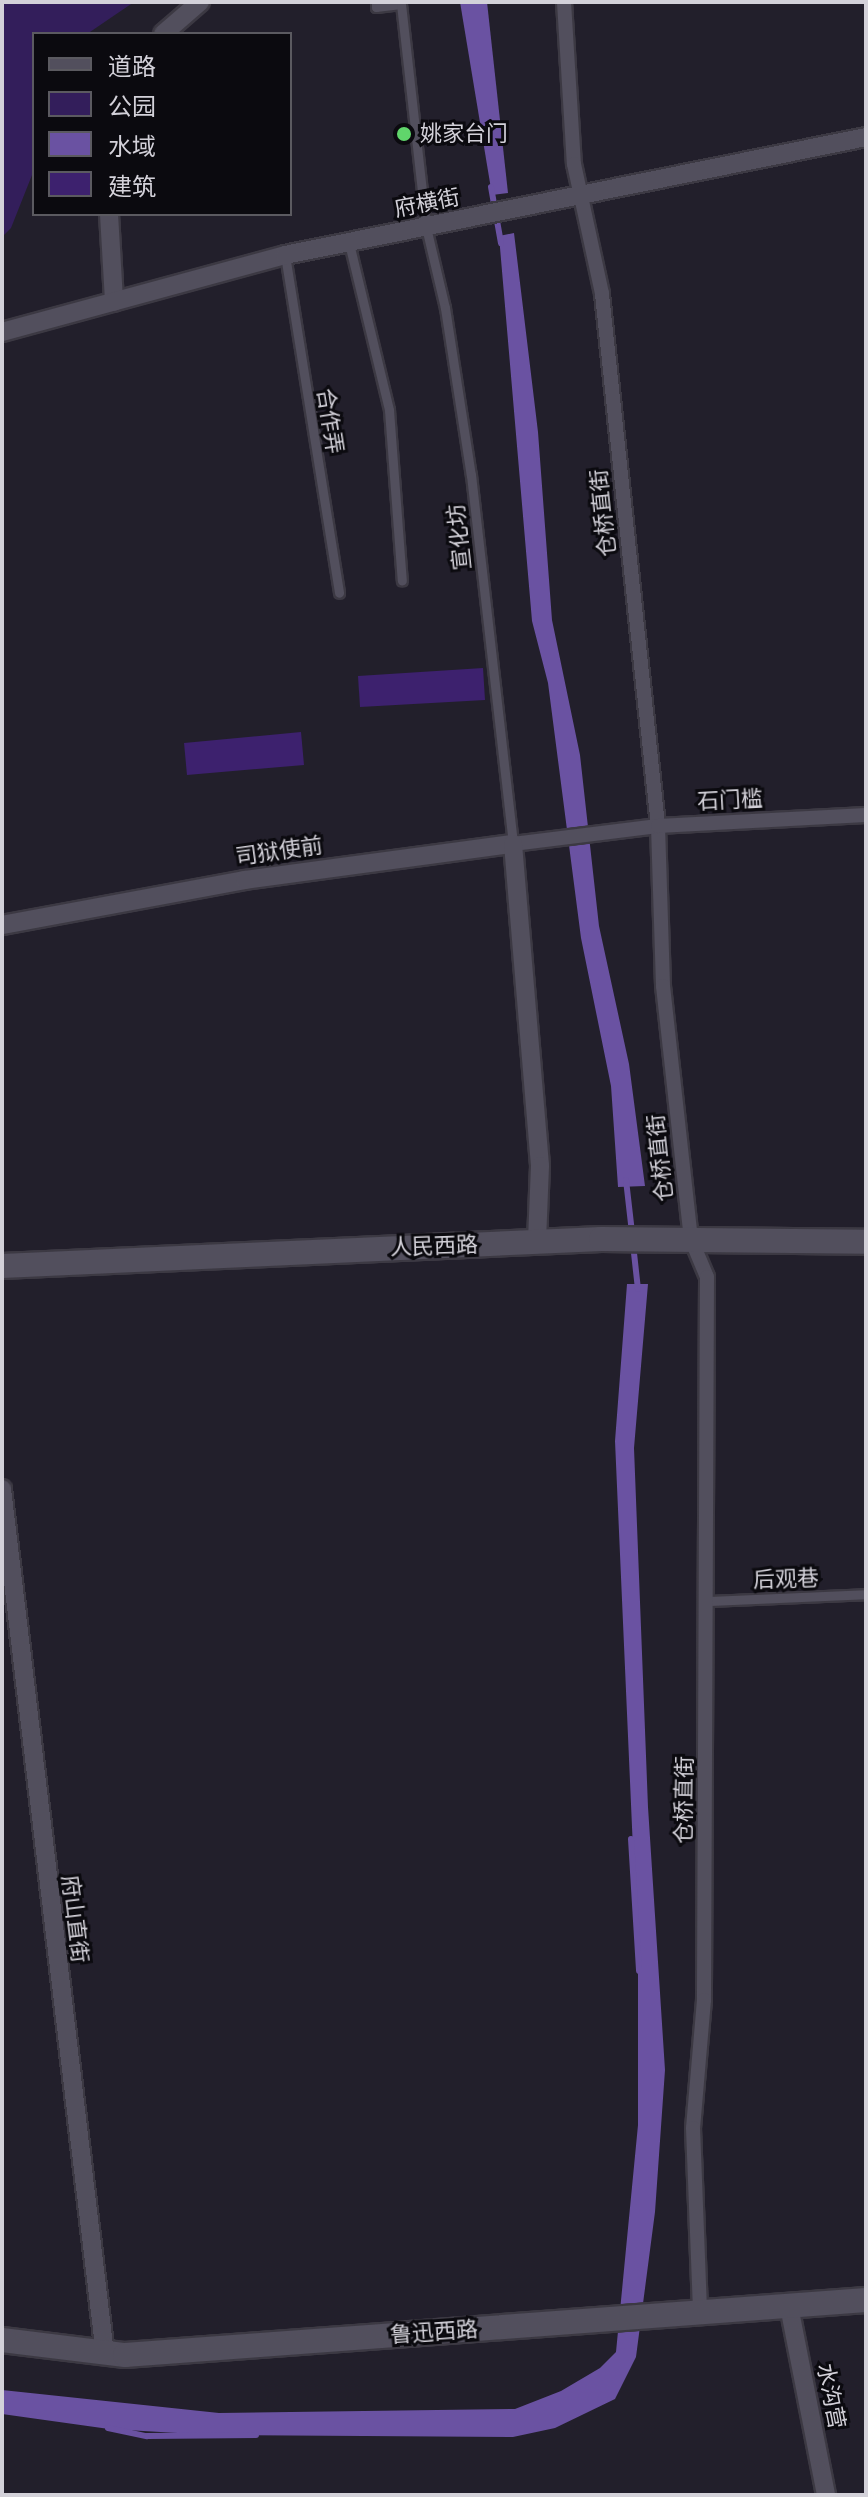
<!DOCTYPE html>
<meta charset="utf-8">
<style>
body{margin:0}
#map{position:relative;width:868px;height:2497px;overflow:hidden;background:#221f2b;font-family:"Roboto Condensed","Noto Sans SC",sans-serif}
div>[style]{position:absolute}
.green>*{inset:0;background:#331e5b}
.water>*{inset:0;background:#6a52a2}
.stream>*{height:6px;margin:-3px;padding:0 3px;transform-origin:3px;border-radius:3px;background:#6a52a2}
.building>*{inset:0;background:#3d216e}
.roads{filter:drop-shadow(2px 0 #3c3943) drop-shadow(-2px 0 #3c3943) drop-shadow(0 2px #3c3943) drop-shadow(0 -2px #3c3943)}
.service>*{height:9px;margin:-4.5px;padding:0 4.5px;transform-origin:4.5px;border-radius:4.5px;background:#524f5d}
.pedestrian>*{height:14px;margin:-7px;padding:0 7px;transform-origin:7px;border-radius:7px;background:#524f5d}
.minor>*{height:18px;margin:-9px;padding:0 9px;transform-origin:9px;border-radius:9px;background:#524f5d}
.tertiary>*{height:24px;margin:-12px;padding:0 12px;transform-origin:12px;border-radius:12px;background:#524f5d}
.secondary>*{height:24px;margin:-12px;padding:0 12px;transform-origin:12px;border-radius:12px;background:#524f5d}
.dots>*{width:22px;height:22px;translate:-50% -50%;box-sizing:border-box;border:4px solid #0b0a0f;border-radius:50%}
span{translate:-50% -50%;white-space:nowrap;text-align:center;line-height:1.15;-webkit-text-stroke:6px #0b0a0f;paint-order:stroke}
.poi-label{font-size:22px;color:#d3d1d9}
.left{translate:0 -50%;text-align:left}
.street-label{font-size:22px;color:#d3d1d9}
.frame{position:absolute;inset:0;border:4px solid #d3d1d9;pointer-events:none}
.legend{position:absolute;left:32px;top:32px;width:260px;height:184px;box-sizing:border-box;background:#0b0a0f;border:2px solid #5b5a60;margin:0;padding:10px 14px;list-style:none;font-size:24px;color:#d3d1d9}
.legend li{display:flex;align-items:center;gap:16px;height:40px}
.legend b{width:40px;border:2px solid #5b5a60}
</style>
<div id="map">
<div class="green">
<i style="clip-path:polygon(2px 2px,134px 2px,87px 34px,34px 34px,34px 170px,11px 228px,2px 237px)"></i>
</div>
<div class="water">
<i style="clip-path:polygon(460px 2px,487px 2px,508px 193px,492px 195px)"></i>
<i style="clip-path:polygon(514px 233px,538px 432px,552px 620px,580px 755px,599px 926px,629px 1064px,645px 1186px,618px 1187px,611px 1086px,581px 938px,548px 683px,532px 621px,499px 236px)"></i>
<i style="clip-path:polygon(627px 1284px,648px 1284px,634px 1448px,648px 1807px,665px 2070px,655px 2212px,636px 2357px,615px 2399px,555px 2428px,513px 2437px,212px 2435px,109px 2429px,2px 2414px,2px 2390px,219px 2413px,515px 2409px,561px 2391px,600px 2368px,616px 2352px,638px 2125px,638px 1963px,615px 1441px)"></i>
</div>
<div class="stream">
<i style="left:491px;top:187px;width:57px;rotate:79.9deg"></i>
<i style="left:626px;top:1180px;width:53px;rotate:83.5deg"></i>
<i style="left:633px;top:1244px;width:45px;rotate:83.7deg"></i>
<i style="left:631px;top:1839px;width:132px;rotate:86.5deg"></i>
<i style="left:108px;top:2428px;width:40px;rotate:12deg"></i>
<i style="left:147px;top:2436px;width:109px;rotate:-0.5deg"></i>
</div>
<div class="building">
<i style="clip-path:polygon(483px 668px,485px 700px,360px 707px,358px 676px)"></i>
<i style="clip-path:polygon(301px 732px,304px 765px,187px 775px,184px 743px)"></i>
</div>
<div class="roads">
<div class="service">
<i style="left:376px;top:2px;width:5px;rotate:90deg"></i>
<i style="left:376px;top:7px;width:25px;rotate:-7deg"></i>
<i style="left:401px;top:4px;width:224px;rotate:83.6deg"></i>
<i style="left:426px;top:227px;width:83px;rotate:76.8deg"></i>
<i style="left:445px;top:308px;width:169px;rotate:81.2deg"></i>
<i style="left:471px;top:475px;width:371px;rotate:83.5deg"></i>
<i style="left:349px;top:243px;width:172px;rotate:76.5deg"></i>
<i style="left:389px;top:410px;width:171px;rotate:85.7deg"></i>
<i style="left:285px;top:255px;width:342px;rotate:80.9deg"></i>
<i style="left:708px;top:1601px;width:158px;rotate:-2.5deg"></i>
</div>
<div class="pedestrian">
<i style="left:564px;top:2px;width:162px;rotate:86.5deg"></i>
<i style="left:574px;top:164px;width:133px;rotate:77.8deg"></i>
<i style="left:602px;top:294px;width:535px;rotate:83.99deg"></i>
<i style="left:658px;top:826px;width:160px;rotate:88.2deg"></i>
<i style="left:663px;top:986px;width:255px;rotate:83.7deg"></i>
<i style="left:691px;top:1239px;width:41px;rotate:67.2deg"></i>
<i style="left:707px;top:1277px;width:723px;rotate:90.24deg"></i>
<i style="left:704px;top:2000px;width:128px;rotate:94.9deg"></i>
<i style="left:693px;top:2128px;width:184px;rotate:87.8deg"></i>
<i style="left:513px;top:844px;width:146px;rotate:-7.1deg"></i>
<i style="left:658px;top:826px;width:208px;rotate:-3deg"></i>
</div>
<div class="minor">
<i style="left:163px;top:34px;width:49px;rotate:-40.9deg"></i>
<i style="left:109px;top:214px;width:88px;rotate:86.7deg"></i>
<i style="left:2px;top:332px;width:293px;rotate:-15.2deg"></i>
<i style="left:285px;top:255px;width:593px;rotate:-11.48deg"></i>
<i style="left:2px;top:925px;width:247px;rotate:-10.5deg"></i>
<i style="left:245px;top:880px;width:270px;rotate:-7.7deg"></i>
<i style="left:513px;top:844px;width:323px;rotate:85.2deg"></i>
<i style="left:540px;top:1166px;width:76px;rotate:92.3deg"></i>
<i style="left:2px;top:1489px;width:871px;rotate:83.21deg"></i>
<i style="left:789px;top:2306px;width:193px;rotate:78.9deg"></i>
</div>
<div class="tertiary">
<i style="left:2px;top:2340px;width:124px;rotate:7deg"></i>
<i style="left:125px;top:2355px;width:743px;rotate:-4.24deg"></i>
</div>
<div class="secondary">
<i style="left:2px;top:1266px;width:600px;rotate:-2.58deg"></i>
<i style="left:601px;top:1239px;width:265px;rotate:0.6deg"></i>
</div>
</div>
<div class="dots">
<i style="left:404px;top:134px;background:#60d56b"></i>
</div>
<div class="poi-label">
<span class="left" style="left:420px;top:134px">姚家台门</span>
</div>
<div class="street-label">
<span style="left:427px;top:203px;rotate:-11deg">府横街</span>
<span style="left:330px;top:421px;rotate:81deg">合作弄</span>
<span style="left:603px;top:513px;rotate:-96deg">仓桥直街</span>
<span style="left:459px;top:537px;rotate:-96deg">宣化坊</span>
<span style="left:730px;top:800px;rotate:-3deg">石门槛</span>
<span style="left:279px;top:851px;rotate:-8deg">司狱使前</span>
<span style="left:660px;top:1158px;rotate:-96deg">仓桥直街</span>
<span style="left:434px;top:1246px;rotate:-2deg">人民西路</span>
<span style="left:786px;top:1579px;rotate:-2deg">后观巷</span>
<span style="left:684px;top:1800px;rotate:-89deg">仓桥直街</span>
<span style="left:75px;top:1919px;rotate:83deg">府山直街</span>
<span style="left:434px;top:2332px;rotate:-4deg">鲁迅西路</span>
<span style="left:831px;top:2396px;rotate:79deg">水沟营</span>
</div>
<div class="frame"></div>
<ul class="legend">
<li><b style="height:10px;background:#524f5d"></b>道路</li>
<li><b style="height:22px;background:#331e5b"></b>公园</li>
<li><b style="height:22px;background:#6a52a2"></b>水域</li>
<li><b style="height:22px;background:#3d216e"></b>建筑</li>
</ul>
</div>
